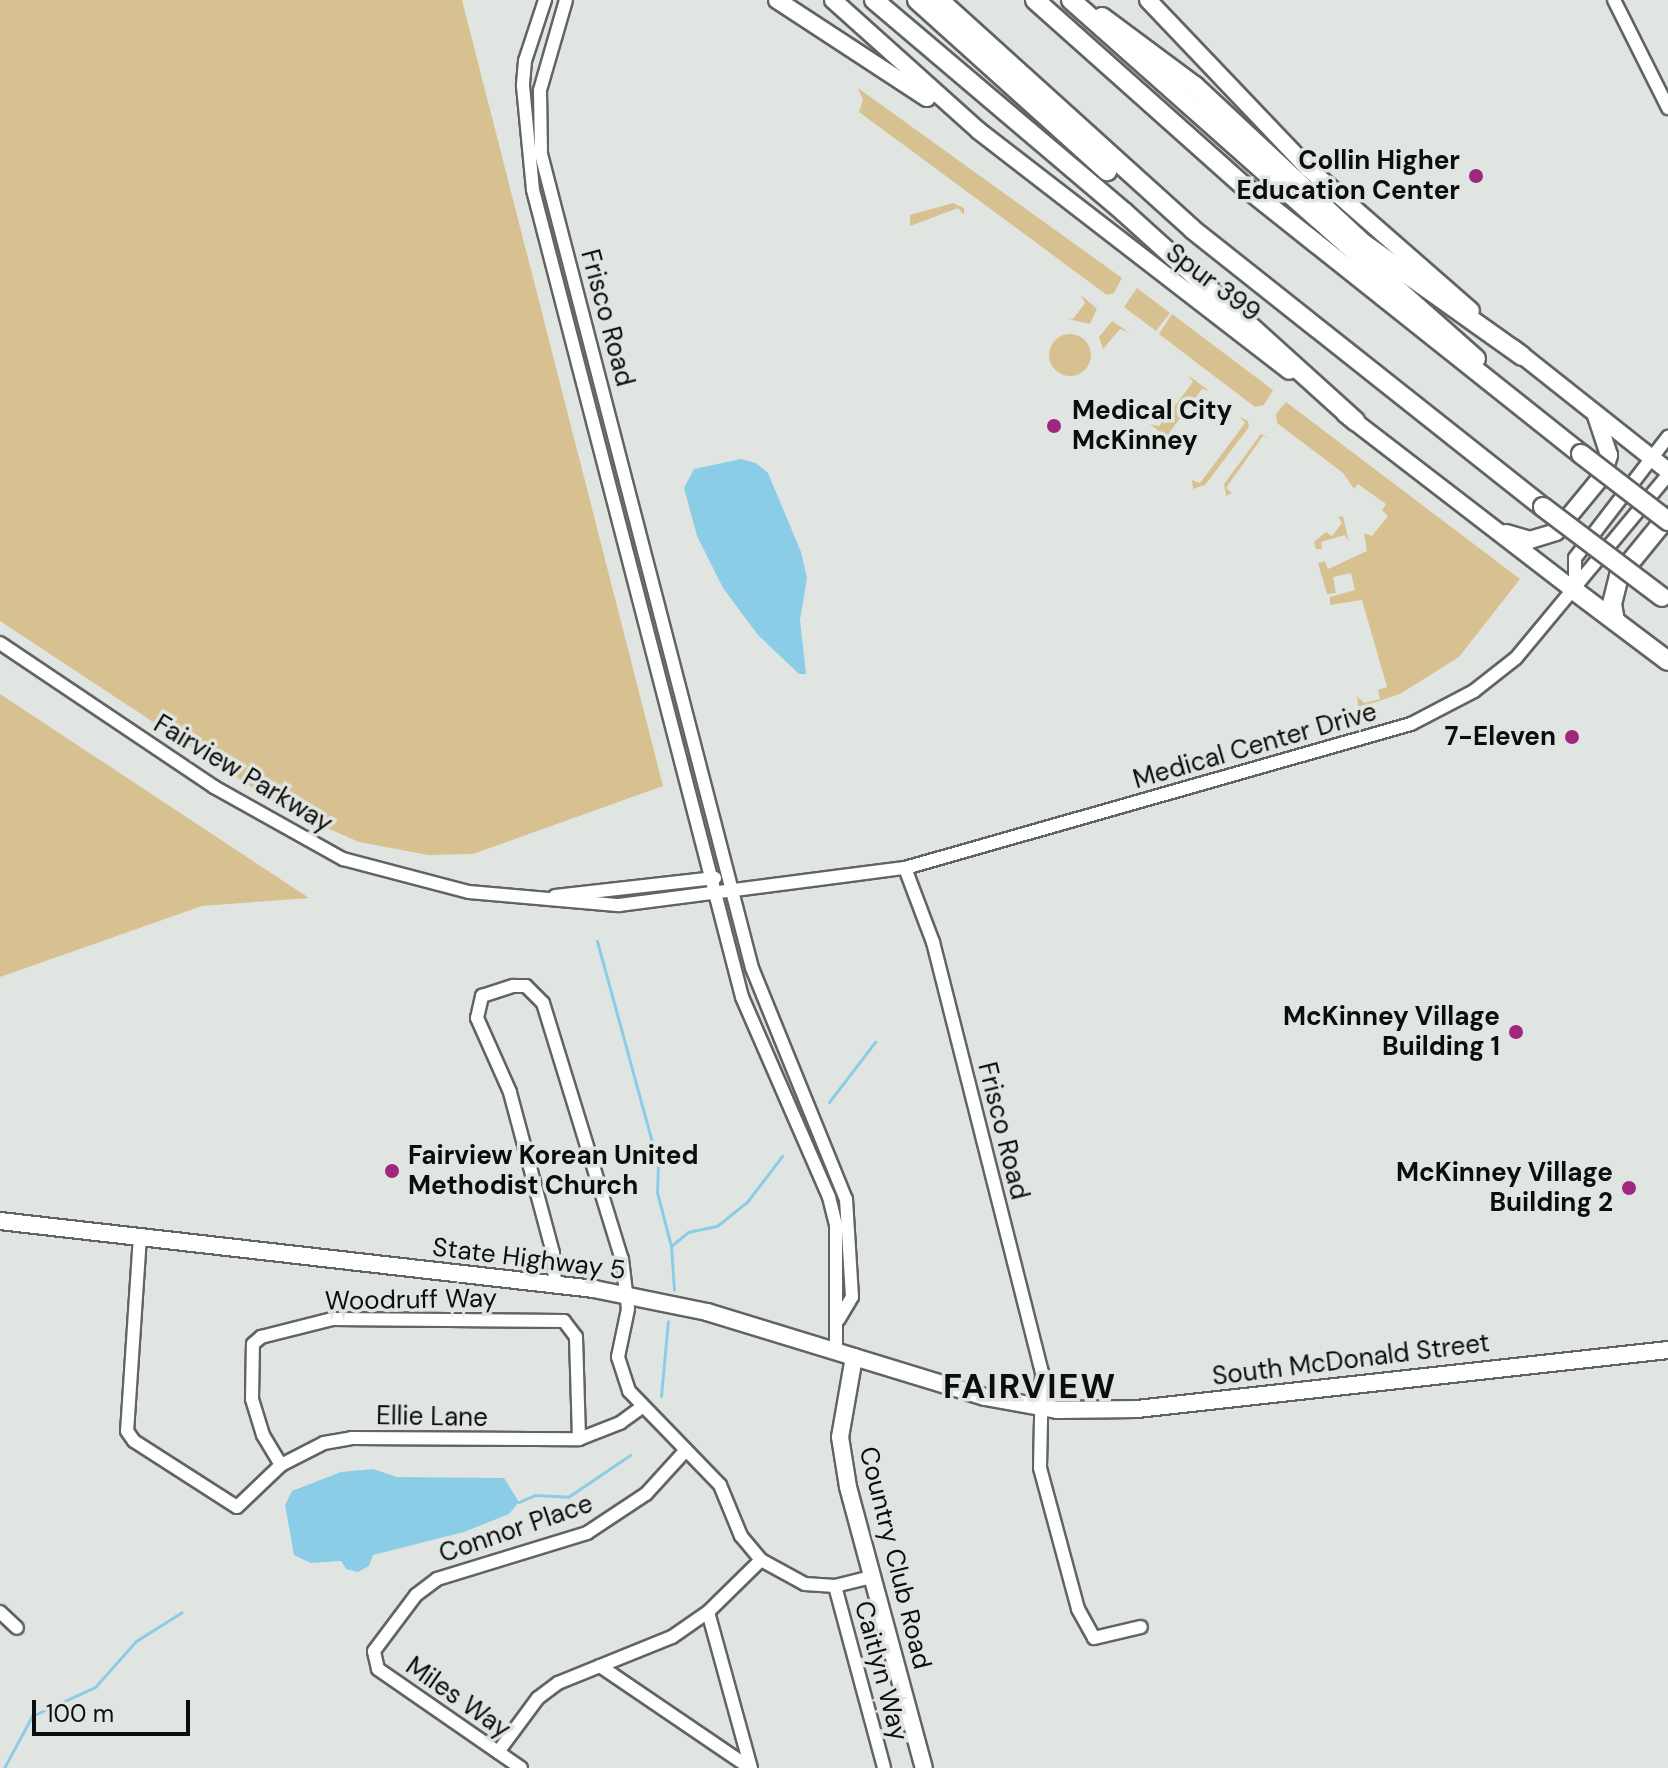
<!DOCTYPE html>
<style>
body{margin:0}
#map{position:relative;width:1668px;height:1768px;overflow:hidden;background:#e1e5e2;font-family:"DM Sans",sans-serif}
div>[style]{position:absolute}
.green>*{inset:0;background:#d8c190}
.round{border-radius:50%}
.water>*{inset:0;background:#8bcde6}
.stream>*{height:3px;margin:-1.5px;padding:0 1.5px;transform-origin:1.5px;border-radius:1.5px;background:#8bcde6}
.roads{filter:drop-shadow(2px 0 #616562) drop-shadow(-2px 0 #616562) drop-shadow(0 2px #616562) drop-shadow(0 -2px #616562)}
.minor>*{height:12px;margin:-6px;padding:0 6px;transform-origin:6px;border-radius:6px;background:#fff}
.major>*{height:16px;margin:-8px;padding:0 8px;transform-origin:8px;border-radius:8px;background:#fff}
.highway>*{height:18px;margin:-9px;padding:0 9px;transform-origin:9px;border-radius:9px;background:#fff}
.bridges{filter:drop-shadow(2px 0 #616562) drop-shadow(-2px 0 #616562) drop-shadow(0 2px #616562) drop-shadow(0 -2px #616562)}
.highway-bridge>*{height:18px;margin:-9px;padding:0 9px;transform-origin:9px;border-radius:9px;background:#fff}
.dots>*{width:22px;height:22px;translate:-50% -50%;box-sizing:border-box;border:4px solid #e1e5e2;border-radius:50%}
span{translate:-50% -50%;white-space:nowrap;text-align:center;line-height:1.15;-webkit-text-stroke:7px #e1e5e2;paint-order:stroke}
.poi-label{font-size:26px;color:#0c0e0d;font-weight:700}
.right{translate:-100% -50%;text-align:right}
.left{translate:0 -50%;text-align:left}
.street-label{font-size:26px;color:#0c0e0d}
.district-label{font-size:34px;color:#0c0e0d;font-weight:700;letter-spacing:2px}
.scale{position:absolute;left:32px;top:1700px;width:158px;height:36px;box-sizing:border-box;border:4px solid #0c0e0d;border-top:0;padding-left:10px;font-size:24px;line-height:28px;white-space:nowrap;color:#0c0e0d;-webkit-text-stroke:6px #e1e5e2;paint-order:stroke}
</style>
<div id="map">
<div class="green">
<i style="clip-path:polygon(0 0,462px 0,663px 786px,473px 854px,428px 855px,359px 842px,288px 811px,0 621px)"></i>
<i style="clip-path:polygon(858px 88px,1122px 278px,1114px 293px,1107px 295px,859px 112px,863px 100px)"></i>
<i style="clip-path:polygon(953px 203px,964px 208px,964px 215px,958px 208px,910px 226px,910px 215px)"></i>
<i style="clip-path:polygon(1137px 288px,1170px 313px,1156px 331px,1124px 307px)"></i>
<i style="clip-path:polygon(1081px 295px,1097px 309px,1090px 324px,1064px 318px,1073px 319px,1085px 303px)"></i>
<i style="clip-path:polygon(1172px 314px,1273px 390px,1264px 405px,1255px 407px,1159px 334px)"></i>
<i style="clip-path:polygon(1112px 321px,1130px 333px,1120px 329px,1103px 349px,1099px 337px)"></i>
<i class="round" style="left:1049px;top:334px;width:42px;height:42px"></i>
<i style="clip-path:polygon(1188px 375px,1209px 391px,1202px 389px,1169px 433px,1172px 442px,1150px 424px,1159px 426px,1193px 382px)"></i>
<i style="clip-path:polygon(1286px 402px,1520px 579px,1459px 657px,1400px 694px,1358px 708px,1357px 696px,1364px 703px,1380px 699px,1378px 690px,1387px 687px,1362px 600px,1330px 605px,1330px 597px,1355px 590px,1351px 573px,1333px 577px,1336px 593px,1327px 594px,1318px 563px,1325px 561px,1328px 569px,1367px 551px,1364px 533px,1372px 536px,1388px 516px,1382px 510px,1386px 504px,1358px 484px,1354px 489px,1343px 473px,1277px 423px,1276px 414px)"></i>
<i style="clip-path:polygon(1240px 417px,1248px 421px,1249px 427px,1205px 485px,1193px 489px,1192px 480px,1200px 483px,1245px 423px)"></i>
<i style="clip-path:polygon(1261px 434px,1271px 440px,1263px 436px,1226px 488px,1232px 493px,1226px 496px,1224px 484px)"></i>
<i style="clip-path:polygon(1343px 516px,1349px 542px,1345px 535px,1321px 542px,1322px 549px,1316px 549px,1314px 542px,1326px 532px,1332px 536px,1342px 523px,1338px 517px)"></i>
<i style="clip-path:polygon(0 694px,309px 898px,202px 906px,0 977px)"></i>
</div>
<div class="water">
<i style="clip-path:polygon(741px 459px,756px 463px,768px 473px,801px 552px,807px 578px,800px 620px,806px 674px,799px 674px,758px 635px,723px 588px,697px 536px,684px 488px,694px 469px)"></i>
<i style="clip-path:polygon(373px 1469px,397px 1477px,504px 1478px,519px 1502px,509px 1514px,464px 1532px,373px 1555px,369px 1566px,358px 1572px,346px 1569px,341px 1561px,311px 1563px,294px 1555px,285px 1505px,292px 1491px,341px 1472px)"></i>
</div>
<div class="stream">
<i style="left:597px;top:941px;width:231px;rotate:74.7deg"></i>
<i style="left:658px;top:1164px;width:28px;rotate:92deg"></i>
<i style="left:657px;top:1192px;width:56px;rotate:75.5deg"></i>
<i style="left:829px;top:1102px;width:76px;rotate:-52.5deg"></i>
<i style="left:674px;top:1290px;width:44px;rotate:-93.9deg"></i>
<i style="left:671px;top:1246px;width:22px;rotate:-39deg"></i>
<i style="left:688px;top:1232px;width:30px;rotate:-12deg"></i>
<i style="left:717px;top:1226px;width:38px;rotate:-39deg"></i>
<i style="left:747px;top:1202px;width:58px;rotate:-52.7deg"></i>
<i style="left:661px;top:1396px;width:75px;rotate:-84.7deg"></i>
<i style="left:519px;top:1502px;width:17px;rotate:-24deg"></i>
<i style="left:535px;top:1495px;width:33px;rotate:3deg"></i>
<i style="left:568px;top:1497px;width:75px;rotate:-34.1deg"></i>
<i style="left:4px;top:1768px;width:59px;rotate:-61.7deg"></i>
<i style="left:32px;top:1716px;width:69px;rotate:-24.7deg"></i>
<i style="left:95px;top:1687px;width:62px;rotate:-48.3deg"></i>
<i style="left:136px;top:1641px;width:54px;rotate:-32.2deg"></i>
</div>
<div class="roads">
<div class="minor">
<i style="left:545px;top:0;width:64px;rotate:108.2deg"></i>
<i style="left:525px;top:61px;width:25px;rotate:95deg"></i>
<i style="left:523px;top:86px;width:104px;rotate:84.5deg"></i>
<i style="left:533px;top:190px;width:834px;rotate:75.48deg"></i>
<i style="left:742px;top:997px;width:218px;rotate:66.5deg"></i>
<i style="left:829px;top:1197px;width:29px;rotate:76deg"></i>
<i style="left:836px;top:1225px;width:127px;rotate:90deg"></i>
<i style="left:566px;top:0;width:94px;rotate:106.1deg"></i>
<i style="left:540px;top:90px;width:64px;rotate:89.1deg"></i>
<i style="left:541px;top:154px;width:841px;rotate:75.47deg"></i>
<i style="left:752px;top:968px;width:249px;rotate:67.9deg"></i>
<i style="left:846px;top:1199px;width:98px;rotate:86.5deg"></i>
<i style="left:852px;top:1297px;width:26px;rotate:121deg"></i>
<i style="left:1614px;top:0;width:121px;rotate:63.4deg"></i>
<i style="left:1575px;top:591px;width:33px;rotate:-90deg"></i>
<i style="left:1575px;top:558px;width:153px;rotate:-52.5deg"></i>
<i style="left:0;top:643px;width:258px;rotate:33.9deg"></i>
<i style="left:214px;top:787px;width:148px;rotate:29.2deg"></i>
<i style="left:343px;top:859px;width:130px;rotate:14.7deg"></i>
<i style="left:469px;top:892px;width:151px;rotate:5deg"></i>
<i style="left:619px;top:905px;width:288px;rotate:-7.4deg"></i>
<i style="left:905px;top:868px;width:526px;rotate:-15.89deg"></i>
<i style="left:1411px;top:724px;width:71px;rotate:-27.6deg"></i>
<i style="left:1474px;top:691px;width:53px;rotate:-38.2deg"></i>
<i style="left:1516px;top:658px;width:238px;rotate:-50.3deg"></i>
<i style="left:905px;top:868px;width:79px;rotate:69.3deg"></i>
<i style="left:933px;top:942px;width:444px;rotate:75.8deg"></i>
<i style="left:1042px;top:1372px;width:96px;rotate:91.2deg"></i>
<i style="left:1040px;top:1468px;width:146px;rotate:74.9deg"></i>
<i style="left:1078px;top:1609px;width:33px;rotate:61deg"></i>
<i style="left:1094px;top:1638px;width:48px;rotate:-13.2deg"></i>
<i style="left:555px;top:896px;width:161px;rotate:-6.4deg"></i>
<i style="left:140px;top:1236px;width:195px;rotate:93.8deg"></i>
<i style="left:127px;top:1431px;width:12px;rotate:55deg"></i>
<i style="left:134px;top:1441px;width:122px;rotate:32.7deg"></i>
<i style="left:237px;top:1507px;width:61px;rotate:-43.7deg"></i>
<i style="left:281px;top:1465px;width:48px;rotate:-27.1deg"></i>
<i style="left:324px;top:1443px;width:27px;rotate:-10deg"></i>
<i style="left:351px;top:1438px;width:228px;rotate:0.3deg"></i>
<i style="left:579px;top:1439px;width:44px;rotate:-21.3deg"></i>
<i style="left:620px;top:1423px;width:27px;rotate:-36deg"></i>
<i style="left:555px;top:1283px;width:30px;rotate:-94deg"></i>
<i style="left:553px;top:1253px;width:167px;rotate:-105deg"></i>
<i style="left:510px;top:1092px;width:81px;rotate:-114deg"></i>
<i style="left:477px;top:1018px;width:23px;rotate:-77deg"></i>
<i style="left:482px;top:996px;width:33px;rotate:-18deg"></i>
<i style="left:513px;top:986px;width:13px"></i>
<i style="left:526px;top:986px;width:24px;rotate:45deg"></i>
<i style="left:543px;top:1003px;width:268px;rotate:72.9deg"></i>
<i style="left:622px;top:1259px;width:50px;rotate:83.2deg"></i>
<i style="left:628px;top:1309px;width:49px;rotate:101.8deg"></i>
<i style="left:618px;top:1357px;width:36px;rotate:72deg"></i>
<i style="left:629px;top:1391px;width:131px;rotate:45.9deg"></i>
<i style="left:720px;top:1485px;width:55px;rotate:67.6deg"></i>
<i style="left:741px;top:1536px;width:31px;rotate:50deg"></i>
<i style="left:761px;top:1560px;width:50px;rotate:28.6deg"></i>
<i style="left:805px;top:1584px;width:30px;rotate:4deg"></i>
<i style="left:835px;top:1586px;width:38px;rotate:-14deg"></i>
<i style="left:281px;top:1465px;width:35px;rotate:-121deg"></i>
<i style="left:263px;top:1435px;width:38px;rotate:-107deg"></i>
<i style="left:252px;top:1399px;width:55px;rotate:-89deg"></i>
<i style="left:253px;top:1344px;width:11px;rotate:-41deg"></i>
<i style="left:261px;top:1337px;width:73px;rotate:-14.2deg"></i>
<i style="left:332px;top:1319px;width:232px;rotate:0.5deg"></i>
<i style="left:564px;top:1321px;width:20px;rotate:53deg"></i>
<i style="left:576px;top:1337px;width:102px;rotate:88.3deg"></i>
<i style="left:835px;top:1586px;width:188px;rotate:74.9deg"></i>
<i style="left:0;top:1612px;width:23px;rotate:43deg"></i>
<i style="left:708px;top:1612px;width:162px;rotate:74.6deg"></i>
<i style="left:600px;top:1666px;width:181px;rotate:34.2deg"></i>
<i style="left:498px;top:1752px;width:67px;rotate:-53.5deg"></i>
<i style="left:538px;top:1698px;width:25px;rotate:-37deg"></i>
<i style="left:558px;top:1683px;width:123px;rotate:-22deg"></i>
<i style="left:672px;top:1637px;width:44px;rotate:-34.8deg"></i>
<i style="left:708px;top:1612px;width:74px;rotate:-44.5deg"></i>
<i style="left:521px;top:1768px;width:174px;rotate:-145.3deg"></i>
<i style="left:378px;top:1669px;width:18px;rotate:-103deg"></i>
<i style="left:374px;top:1651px;width:70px;rotate:-53.1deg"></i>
<i style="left:416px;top:1595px;width:26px;rotate:-37deg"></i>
<i style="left:437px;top:1579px;width:157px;rotate:-17deg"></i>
<i style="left:587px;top:1533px;width:71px;rotate:-33.5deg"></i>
<i style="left:646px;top:1494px;width:59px;rotate:-47.7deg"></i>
</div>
<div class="major">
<i style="left:777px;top:0;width:179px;rotate:33.2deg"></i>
<i style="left:833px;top:0;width:196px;rotate:41.9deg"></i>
<i style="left:979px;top:131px;width:392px;rotate:37.7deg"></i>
<i style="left:1148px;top:0;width:233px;rotate:46.4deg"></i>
<i style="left:1309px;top:169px;width:215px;rotate:41.2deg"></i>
<i style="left:1513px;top:348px;width:198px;rotate:38.4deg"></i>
<i style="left:1345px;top:414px;width:290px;rotate:37.6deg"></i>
<i style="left:1506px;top:533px;width:25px;rotate:16deg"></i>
<i style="left:1530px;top:540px;width:27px;rotate:-17deg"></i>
<i style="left:1556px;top:532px;width:74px;rotate:-50.5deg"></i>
<i style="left:1603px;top:475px;width:21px;rotate:-73deg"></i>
<i style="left:1609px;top:455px;width:41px;rotate:-108.4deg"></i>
<i style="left:0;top:1221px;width:598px;rotate:6.53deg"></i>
<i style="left:594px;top:1289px;width:115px;rotate:11.5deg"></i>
<i style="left:707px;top:1312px;width:291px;rotate:17deg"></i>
<i style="left:985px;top:1397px;width:73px;rotate:10.2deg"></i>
<i style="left:1057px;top:1410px;width:80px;rotate:-0.7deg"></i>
<i style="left:1137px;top:1409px;width:534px;rotate:-6.34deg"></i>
<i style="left:854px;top:1357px;width:81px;rotate:99.9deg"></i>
<i style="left:840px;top:1437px;width:51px;rotate:80.9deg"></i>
<i style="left:848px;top:1487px;width:291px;rotate:74.9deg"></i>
</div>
<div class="highway">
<i style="left:874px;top:0;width:328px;rotate:40.3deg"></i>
<i style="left:1124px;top:212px;width:312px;rotate:42.1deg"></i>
<i style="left:917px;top:0;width:256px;rotate:42deg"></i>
<i style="left:939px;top:0;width:341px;rotate:42.1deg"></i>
<i style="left:1192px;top:229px;width:448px;rotate:38.4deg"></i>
<i style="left:1035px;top:0;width:280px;rotate:41.7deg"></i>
<i style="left:1244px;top:186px;width:431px;rotate:38.5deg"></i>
<i style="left:1071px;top:0;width:541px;rotate:41.55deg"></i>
<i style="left:1102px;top:17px;width:116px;rotate:36.6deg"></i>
<i style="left:1195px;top:86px;width:230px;rotate:43.1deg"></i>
<i style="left:1363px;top:243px;width:195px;rotate:35.4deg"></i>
<i style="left:1575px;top:591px;width:116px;rotate:37deg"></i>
<i style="left:1615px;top:621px;width:17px;rotate:-100deg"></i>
<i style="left:1612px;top:604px;width:29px;rotate:-76deg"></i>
<i style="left:1619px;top:576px;width:77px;rotate:-50.8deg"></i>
</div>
</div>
<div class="bridges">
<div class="highway-bridge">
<i style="left:1581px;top:454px;width:110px;rotate:37.6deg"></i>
<i style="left:1543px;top:507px;width:149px;rotate:37.1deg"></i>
</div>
</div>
<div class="dots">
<i style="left:1476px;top:176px;background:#a0277d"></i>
<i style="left:1054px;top:426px;background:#a0277d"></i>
<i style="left:1572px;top:737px;background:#a0277d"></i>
<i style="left:1516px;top:1032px;background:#a0277d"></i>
<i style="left:392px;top:1171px;background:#a0277d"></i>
<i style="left:1629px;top:1188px;background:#a0277d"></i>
</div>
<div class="poi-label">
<span class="right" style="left:1460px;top:176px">Collin Higher<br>Education Center</span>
<span class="left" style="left:1072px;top:426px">Medical City<br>McKinney</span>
<span class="right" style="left:1556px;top:737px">7-Eleven</span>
<span class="right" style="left:1500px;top:1032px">McKinney Village<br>Building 1</span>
<span class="left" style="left:408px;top:1171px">Fairview Korean United<br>Methodist Church</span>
<span class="right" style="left:1613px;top:1188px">McKinney Village<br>Building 2</span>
</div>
<div class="street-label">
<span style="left:1213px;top:283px;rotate:37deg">Spur 399</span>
<span style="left:607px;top:318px;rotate:75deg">Frisco Road</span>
<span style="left:1255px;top:746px;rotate:-16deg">Medical Center Drive</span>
<span style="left:243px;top:774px;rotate:31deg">Fairview Parkway</span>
<span style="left:1003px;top:1131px;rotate:76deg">Frisco Road</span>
<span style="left:529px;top:1259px;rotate:7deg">State Highway 5</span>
<span style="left:411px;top:1300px;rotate:-1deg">Woodruff Way</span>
<span style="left:1351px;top:1360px;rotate:-7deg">South McDonald Street</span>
<span style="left:432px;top:1417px;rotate:1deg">Ellie Lane</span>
<span style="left:516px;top:1529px;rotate:-19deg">Connor Place</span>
<span style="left:895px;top:1558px;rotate:76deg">Country Club Road</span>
<span style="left:881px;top:1671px;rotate:75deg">Caitlyn Way</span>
<span style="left:458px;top:1698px;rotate:35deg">Miles Way</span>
</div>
<div class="district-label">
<span style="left:1030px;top:1387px">FAIRVIEW</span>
</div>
<div class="scale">100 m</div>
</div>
